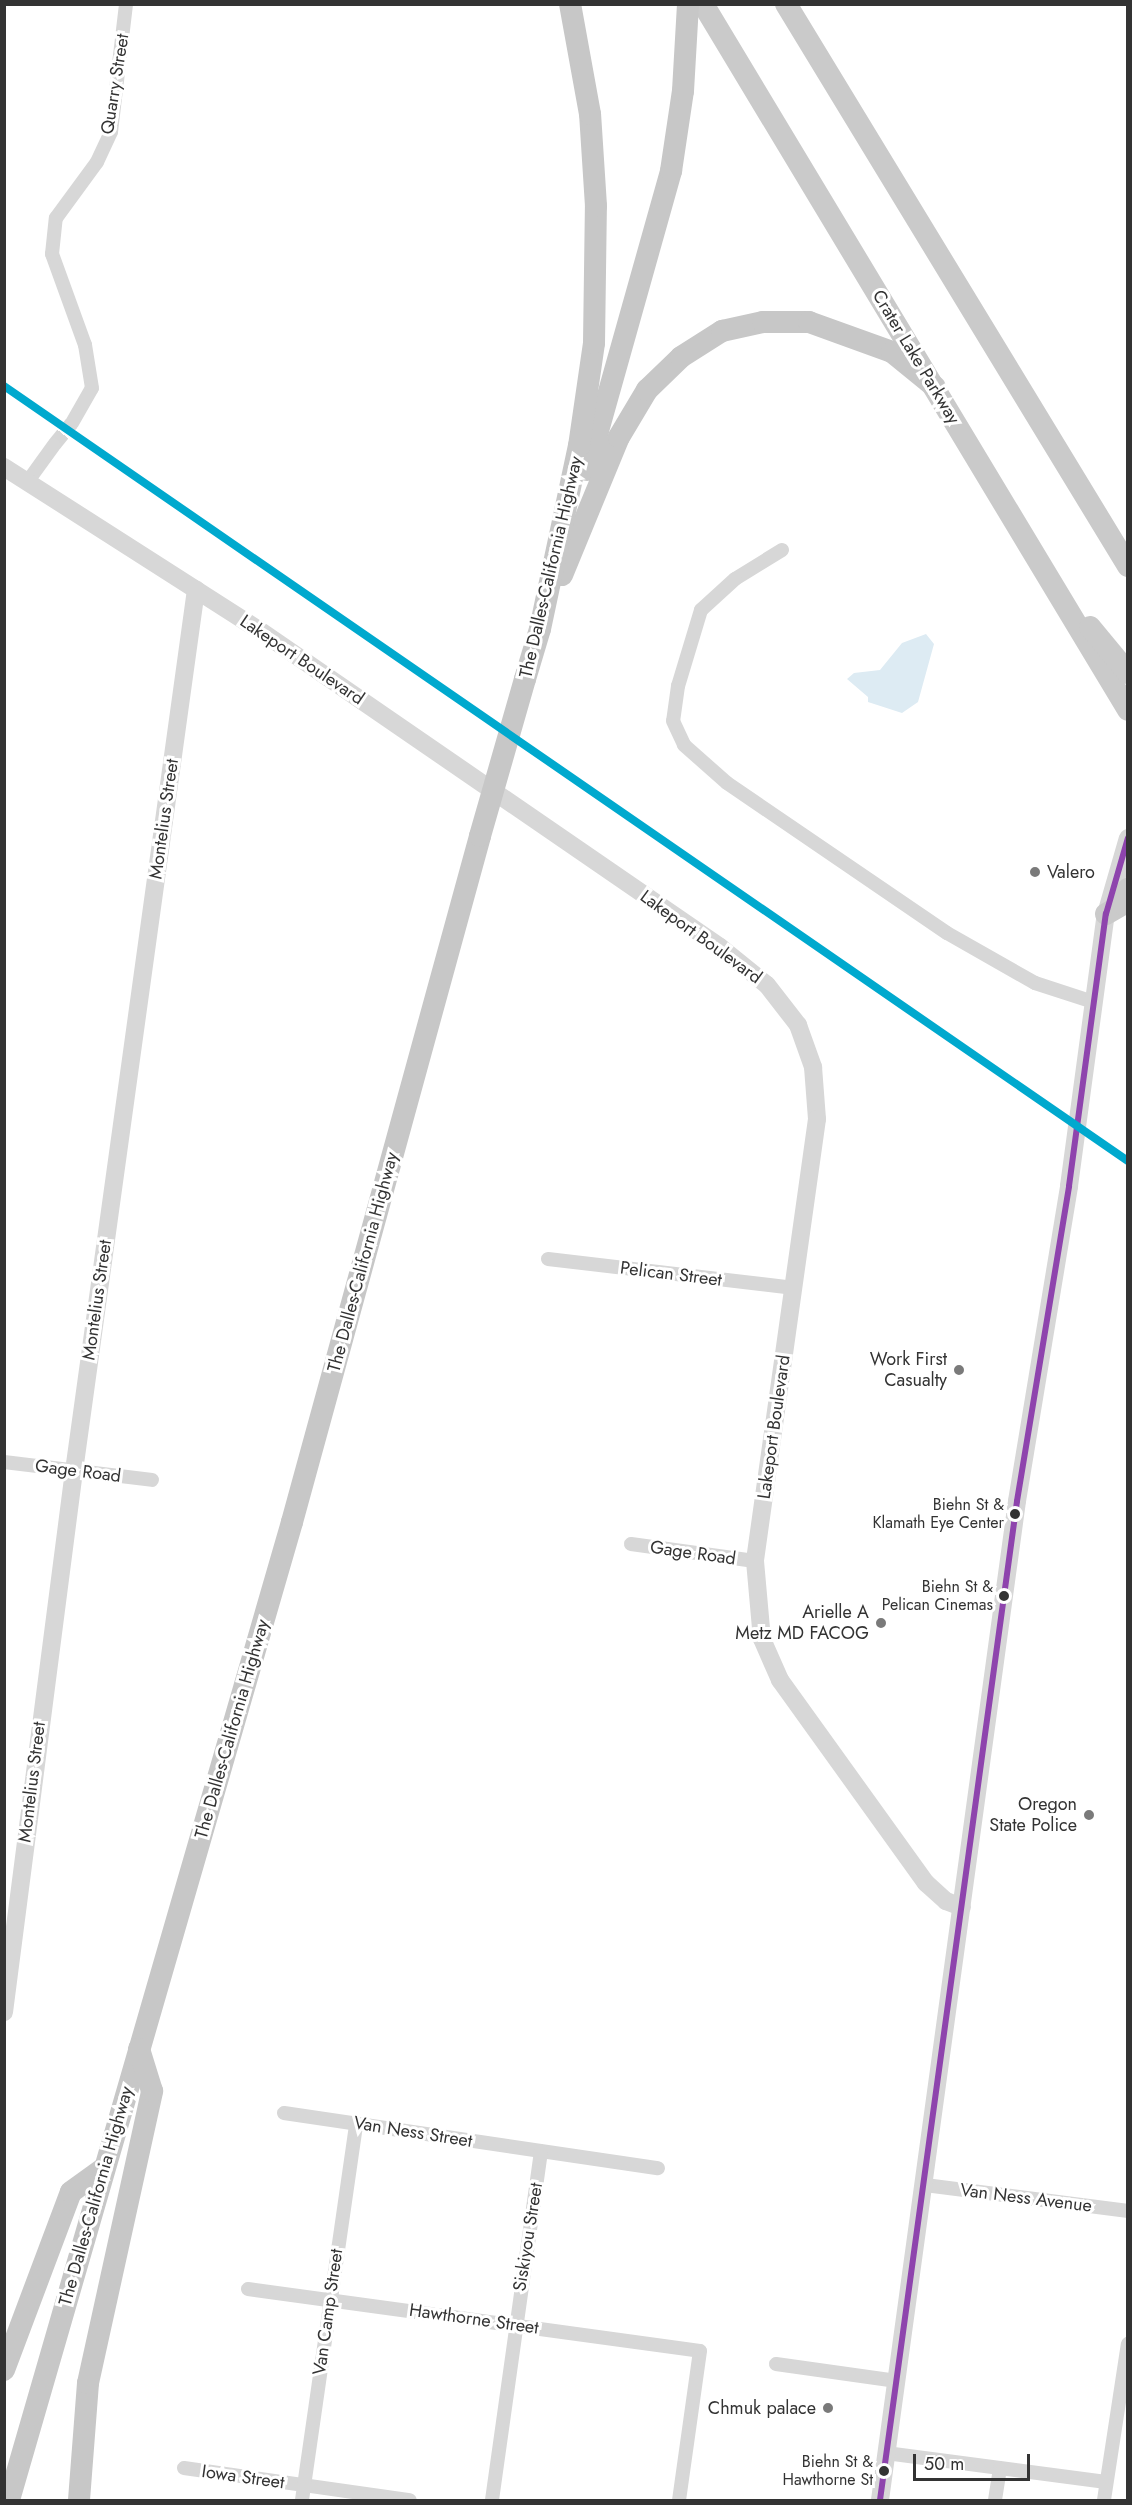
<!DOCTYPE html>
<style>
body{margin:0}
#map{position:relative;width:1132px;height:2505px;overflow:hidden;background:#fff;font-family:Jost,sans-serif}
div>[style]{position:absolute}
.water>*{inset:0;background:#ddebf3}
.minor-tunnel>*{height:14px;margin-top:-7px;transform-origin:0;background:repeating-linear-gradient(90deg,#d6d6d6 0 14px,transparent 0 21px)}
.minor>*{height:14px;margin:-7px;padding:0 7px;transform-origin:7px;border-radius:7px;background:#d7d7d7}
.tertiary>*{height:18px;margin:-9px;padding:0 9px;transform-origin:9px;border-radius:9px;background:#d7d7d7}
.primary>*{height:22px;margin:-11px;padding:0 11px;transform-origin:11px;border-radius:11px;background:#cacaca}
.trunk>*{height:22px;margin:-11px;padding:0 11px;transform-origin:11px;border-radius:11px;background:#c7c7c7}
.trunk-bridge>*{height:22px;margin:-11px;padding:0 11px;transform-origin:11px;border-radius:11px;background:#c7c7c7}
.bus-1>*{height:6px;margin:-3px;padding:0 3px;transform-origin:3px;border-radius:3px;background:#8e44ad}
.rail-1>*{height:8px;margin:-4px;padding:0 4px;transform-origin:4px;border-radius:4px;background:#00a9ce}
.dots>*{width:16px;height:16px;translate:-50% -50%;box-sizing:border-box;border:3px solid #fff;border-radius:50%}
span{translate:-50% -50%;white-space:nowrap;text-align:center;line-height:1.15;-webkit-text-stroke:6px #fff;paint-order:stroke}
.bus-label{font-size:16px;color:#333}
.right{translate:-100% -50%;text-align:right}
.street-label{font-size:18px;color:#333}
.poi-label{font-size:18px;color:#333}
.left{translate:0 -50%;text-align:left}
.frame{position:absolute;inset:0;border:6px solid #333;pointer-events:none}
.scale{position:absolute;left:913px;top:2454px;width:117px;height:27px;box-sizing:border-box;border:3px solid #333;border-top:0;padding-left:8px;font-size:18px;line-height:21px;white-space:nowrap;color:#333;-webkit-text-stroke:4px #fff;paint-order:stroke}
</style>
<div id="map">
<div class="water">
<i style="clip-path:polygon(926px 634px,934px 644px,918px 702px,902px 713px,868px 702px,868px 697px,847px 679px,854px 673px,880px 670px,902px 643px)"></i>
</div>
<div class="minor-tunnel">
<i style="left:54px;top:445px;width:28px;rotate:-51deg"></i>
</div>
<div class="minor">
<i style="left:72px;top:423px;width:40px;rotate:-60.3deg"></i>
<i style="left:92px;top:388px;width:44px;rotate:-99.2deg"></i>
<i style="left:85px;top:345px;width:97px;rotate:-109.9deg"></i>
<i style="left:52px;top:254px;width:36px;rotate:-84deg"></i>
<i style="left:56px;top:218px;width:69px;rotate:-53.8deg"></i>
<i style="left:97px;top:162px;width:33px;rotate:-65deg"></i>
<i style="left:111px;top:132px;width:129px;rotate:-83.3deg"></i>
<i style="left:28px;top:481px;width:44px;rotate:-54.2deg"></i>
<i style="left:782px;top:550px;width:55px;rotate:148.3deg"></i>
<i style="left:735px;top:579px;width:46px;rotate:137.6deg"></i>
<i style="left:701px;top:610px;width:79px;rotate:106.8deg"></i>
<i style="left:678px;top:686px;width:35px;rotate:98deg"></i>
<i style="left:673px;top:721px;width:26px;rotate:65deg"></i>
<i style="left:684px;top:745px;width:57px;rotate:41.5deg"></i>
<i style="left:727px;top:783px;width:266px;rotate:34.3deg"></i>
<i style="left:947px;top:933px;width:101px;rotate:29.6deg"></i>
<i style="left:1035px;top:983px;width:61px;rotate:18.1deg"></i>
<i style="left:548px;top:1259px;width:248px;rotate:6.7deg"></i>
<i style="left:4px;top:1462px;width:149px;rotate:6.9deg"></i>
<i style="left:631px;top:1544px;width:125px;rotate:7.8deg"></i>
<i style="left:284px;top:2113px;width:378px;rotate:8.4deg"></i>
<i style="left:925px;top:2185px;width:205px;rotate:7.3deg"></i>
<i style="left:248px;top:2289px;width:456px;rotate:7.8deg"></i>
<i style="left:700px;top:2351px;width:150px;rotate:98deg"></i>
<i style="left:776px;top:2364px;width:122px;rotate:8deg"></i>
<i style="left:886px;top:2453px;width:222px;rotate:7.5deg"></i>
<i style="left:184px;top:2468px;width:228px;rotate:8.1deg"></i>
<i style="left:302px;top:2500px;width:381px;rotate:-81.8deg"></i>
<i style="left:492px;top:2500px;width:352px;rotate:-82deg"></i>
<i style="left:995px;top:2500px;width:32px;rotate:-81deg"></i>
<i style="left:1104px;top:2500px;width:158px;rotate:-81.3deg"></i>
</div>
<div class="tertiary">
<i style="left:4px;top:467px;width:303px;rotate:32.6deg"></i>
<i style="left:259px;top:630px;width:559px;rotate:34.51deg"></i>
<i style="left:720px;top:947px;width:60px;rotate:39deg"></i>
<i style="left:767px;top:985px;width:51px;rotate:52.2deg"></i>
<i style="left:798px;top:1025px;width:45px;rotate:70.3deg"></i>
<i style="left:813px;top:1067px;width:52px;rotate:85.6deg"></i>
<i style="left:817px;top:1119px;width:446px;rotate:98deg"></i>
<i style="left:755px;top:1561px;width:78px;rotate:84.9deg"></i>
<i style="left:762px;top:1639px;width:45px;rotate:66.3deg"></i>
<i style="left:780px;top:1680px;width:250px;rotate:54.3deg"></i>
<i style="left:926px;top:1883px;width:27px;rotate:42deg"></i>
<i style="left:946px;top:1901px;width:17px;rotate:21deg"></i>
<i style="left:4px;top:2012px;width:546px;rotate:-82.63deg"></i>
<i style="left:74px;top:1471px;width:890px;rotate:-82.12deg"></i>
<i style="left:880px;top:2500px;width:1008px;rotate:-82.19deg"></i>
<i style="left:1017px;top:1501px;width:319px;rotate:-80.6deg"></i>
<i style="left:1069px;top:1186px;width:275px;rotate:-82.3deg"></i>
<i style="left:1106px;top:914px;width:79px;rotate:-73.9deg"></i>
</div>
<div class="primary">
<i style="left:703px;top:4px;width:824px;rotate:58.95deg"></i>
<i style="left:786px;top:4px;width:658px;rotate:58.68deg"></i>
<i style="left:1090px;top:627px;width:60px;rotate:50.4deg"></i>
<i style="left:1106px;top:914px;width:20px;rotate:-30deg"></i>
<i style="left:1123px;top:904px;width:16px;rotate:-72deg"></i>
</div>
<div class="trunk">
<i style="left:587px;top:470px;width:311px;rotate:-74.3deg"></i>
<i style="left:671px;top:171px;width:81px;rotate:-81.5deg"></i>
<i style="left:683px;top:91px;width:87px;rotate:-86.7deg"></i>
<i style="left:562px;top:575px;width:149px;rotate:-67.6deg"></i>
<i style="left:619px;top:437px;width:55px;rotate:-59.2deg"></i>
<i style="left:647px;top:390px;width:47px;rotate:-44.1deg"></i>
<i style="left:681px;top:357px;width:49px;rotate:-32.4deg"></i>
<i style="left:722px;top:331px;width:42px;rotate:-12.4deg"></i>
<i style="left:763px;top:322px;width:46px"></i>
<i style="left:809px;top:322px;width:88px;rotate:19.9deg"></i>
<i style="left:892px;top:352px;width:55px;rotate:39.1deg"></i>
<i style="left:525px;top:679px;width:52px;rotate:-73.3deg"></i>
<i style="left:540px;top:629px;width:187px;rotate:-78deg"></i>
<i style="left:579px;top:446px;width:104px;rotate:-81.7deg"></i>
<i style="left:594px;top:343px;width:137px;rotate:-89.2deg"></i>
<i style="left:596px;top:206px;width:92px;rotate:-93.7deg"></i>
<i style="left:590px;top:114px;width:112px;rotate:-100.3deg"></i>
<i style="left:4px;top:2370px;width:190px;rotate:-69.4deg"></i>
<i style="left:71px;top:2192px;width:39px;rotate:-36deg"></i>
<i style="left:9px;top:2500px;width:1018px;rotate:-73.86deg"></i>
<i style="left:292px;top:1522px;width:711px;rotate:-74.67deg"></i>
<i style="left:79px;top:2500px;width:117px;rotate:-85.6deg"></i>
<i style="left:88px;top:2383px;width:299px;rotate:-77.6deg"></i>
<i style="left:152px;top:2091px;width:44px;rotate:-107.2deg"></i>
</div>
<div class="trunk-bridge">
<i style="left:480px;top:836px;width:163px;rotate:-74deg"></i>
</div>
<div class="bus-1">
<i style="left:880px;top:2500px;width:1008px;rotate:-82.19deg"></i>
<i style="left:1017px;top:1501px;width:319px;rotate:-80.6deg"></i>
<i style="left:1069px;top:1186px;width:275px;rotate:-82.3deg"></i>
<i style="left:1106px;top:914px;width:79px;rotate:-73.9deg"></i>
</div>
<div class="rail-1">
<i style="left:4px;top:386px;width:1365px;rotate:34.59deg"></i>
</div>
<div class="dots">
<i style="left:1035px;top:872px;background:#7a7a7a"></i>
<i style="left:959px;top:1370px;background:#7a7a7a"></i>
<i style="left:1015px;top:1514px;background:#333"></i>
<i style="left:1004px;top:1596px;background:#333"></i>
<i style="left:881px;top:1623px;background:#7a7a7a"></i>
<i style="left:1089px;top:1815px;background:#7a7a7a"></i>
<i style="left:828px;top:2408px;background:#7a7a7a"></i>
<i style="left:884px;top:2471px;background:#333"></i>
</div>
<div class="bus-label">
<span class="right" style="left:1004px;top:1514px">Biehn St &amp;<br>Klamath Eye Center</span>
<span class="right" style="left:993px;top:1596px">Biehn St &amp;<br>Pelican Cinemas</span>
<span class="right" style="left:873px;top:2471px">Biehn St &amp;<br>Hawthorne St</span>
</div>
<div class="street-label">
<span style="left:115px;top:84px;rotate:-81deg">Quarry Street</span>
<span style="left:916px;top:357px;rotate:59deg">Crater Lake Parkway</span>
<span style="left:551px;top:567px;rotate:-77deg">The Dalles-California Highway</span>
<span style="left:302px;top:660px;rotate:34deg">Lakeport Boulevard</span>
<span style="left:164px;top:819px;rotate:-82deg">Montelius Street</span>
<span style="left:701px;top:937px;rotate:36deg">Lakeport Boulevard</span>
<span style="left:363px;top:1262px;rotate:-75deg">The Dalles-California Highway</span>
<span style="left:671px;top:1274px;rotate:7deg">Pelican Street</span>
<span style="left:97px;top:1300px;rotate:-82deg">Montelius Street</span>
<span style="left:774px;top:1427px;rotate:-82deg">Lakeport Boulevard</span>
<span style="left:78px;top:1471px;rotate:7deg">Gage Road</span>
<span style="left:693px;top:1553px;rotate:8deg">Gage Road</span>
<span style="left:232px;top:1729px;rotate:-74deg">The Dalles-California Highway</span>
<span style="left:32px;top:1782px;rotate:-83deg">Montelius Street</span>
<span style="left:413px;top:2132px;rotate:9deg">Van Ness Street</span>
<span style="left:96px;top:2196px;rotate:-74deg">The Dalles-California Highway</span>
<span style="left:1026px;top:2198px;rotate:7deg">Van Ness Avenue</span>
<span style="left:528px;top:2237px;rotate:-81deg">Siskiyou Street</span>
<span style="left:328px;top:2312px;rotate:-82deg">Van Camp Street</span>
<span style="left:474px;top:2319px;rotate:8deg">Hawthorne Street</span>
<span style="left:243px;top:2477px;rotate:8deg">Iowa Street</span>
</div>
<div class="poi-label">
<span class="left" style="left:1047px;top:872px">Valero</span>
<span class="right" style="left:947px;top:1370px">Work First<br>Casualty</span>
<span class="right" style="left:869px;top:1623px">Arielle A<br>Metz MD FACOG</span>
<span class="right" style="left:1077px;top:1815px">Oregon<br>State Police</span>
<span class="right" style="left:816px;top:2408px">Chmuk palace</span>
</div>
<div class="frame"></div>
<div class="scale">50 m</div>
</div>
